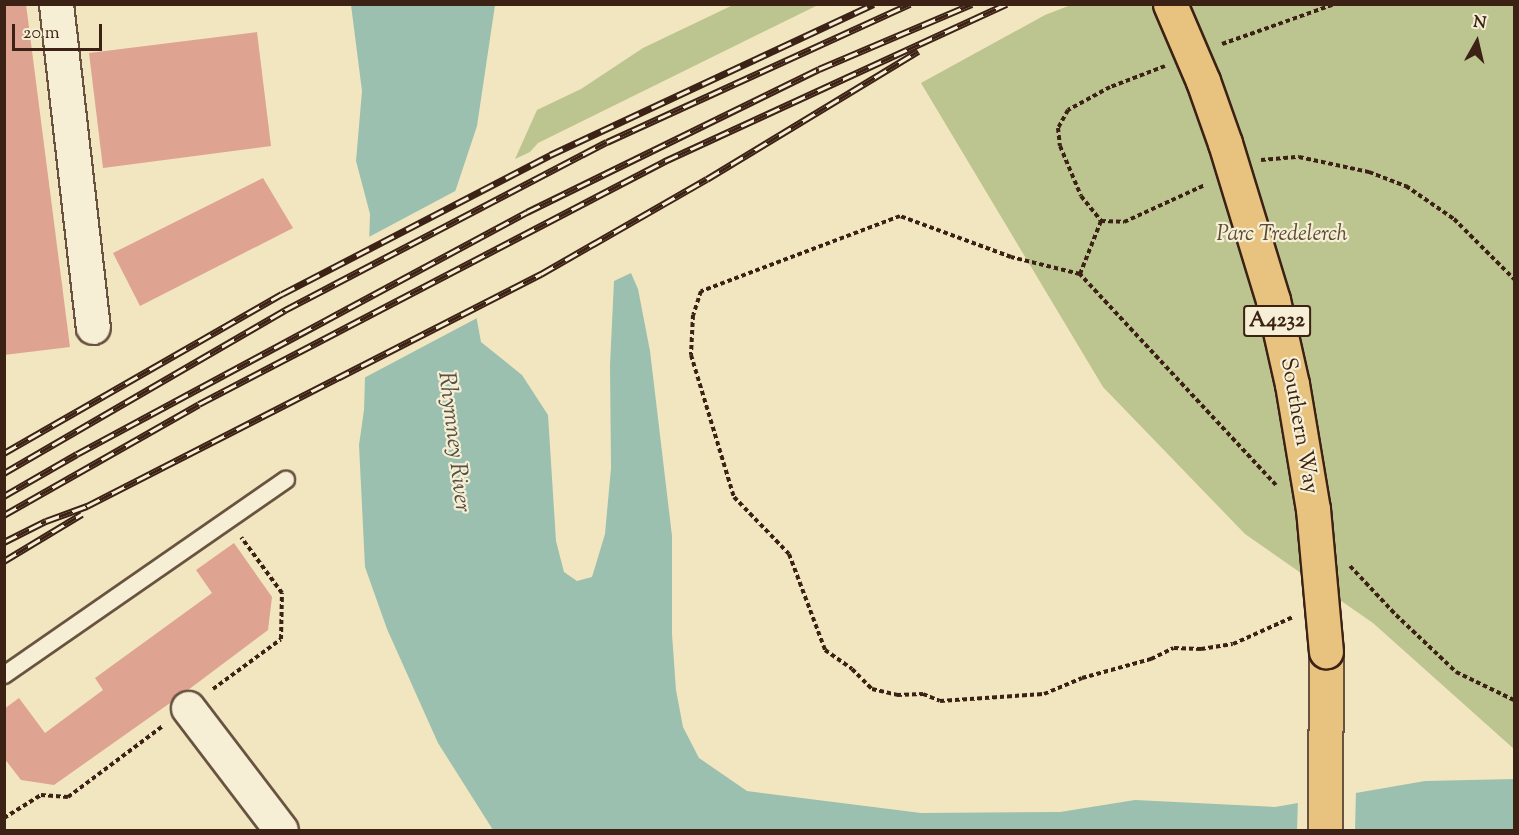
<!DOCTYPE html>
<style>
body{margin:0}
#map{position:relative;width:1519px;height:835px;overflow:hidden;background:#f1e6bf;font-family:"Sorts Mill Goudy",serif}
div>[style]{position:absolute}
.green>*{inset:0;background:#bcc490}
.water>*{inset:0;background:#9bc0af}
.pier>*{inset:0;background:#f1e6bf}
.building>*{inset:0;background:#dfa391}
.path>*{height:4px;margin-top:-2px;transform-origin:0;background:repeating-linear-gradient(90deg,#3c2215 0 4.5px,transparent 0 7.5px)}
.roads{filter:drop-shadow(2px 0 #695340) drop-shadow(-2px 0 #695340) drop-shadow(0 2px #695340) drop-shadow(0 -2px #695340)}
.service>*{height:16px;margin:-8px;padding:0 8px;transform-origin:8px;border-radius:8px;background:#f6efd5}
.minor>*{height:33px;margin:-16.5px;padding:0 16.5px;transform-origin:16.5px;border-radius:16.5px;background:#f6efd5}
.primary>*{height:33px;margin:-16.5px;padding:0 16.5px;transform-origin:16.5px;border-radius:16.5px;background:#e8c380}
.rail>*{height:7px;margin-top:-3.5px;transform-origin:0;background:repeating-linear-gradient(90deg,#f6efd5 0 14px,#3c2215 0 28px);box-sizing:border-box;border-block:2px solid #3c2215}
.bridges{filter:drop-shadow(2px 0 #3c2215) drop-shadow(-2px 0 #3c2215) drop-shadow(0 2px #3c2215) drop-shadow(0 -2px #3c2215)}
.primary-bridge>*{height:33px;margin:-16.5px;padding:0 16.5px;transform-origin:16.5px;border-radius:16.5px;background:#e8c380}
span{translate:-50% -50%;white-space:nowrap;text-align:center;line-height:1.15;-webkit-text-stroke:4.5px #f6efd5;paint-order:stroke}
.shield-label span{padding:2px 4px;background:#f6efd5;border:2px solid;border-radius:4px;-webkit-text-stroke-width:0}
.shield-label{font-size:21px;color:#3c2215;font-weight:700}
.park-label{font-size:22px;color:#5c4a34;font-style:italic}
.street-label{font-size:22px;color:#3c2215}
.water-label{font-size:24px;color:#585143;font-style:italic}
.frame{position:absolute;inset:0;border:6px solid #3c2215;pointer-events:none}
.north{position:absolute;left:1447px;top:12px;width:60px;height:60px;-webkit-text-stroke:4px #f6efd5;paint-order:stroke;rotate:8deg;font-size:16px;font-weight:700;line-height:24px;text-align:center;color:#3c2215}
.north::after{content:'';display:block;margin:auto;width:21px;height:27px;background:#3c2215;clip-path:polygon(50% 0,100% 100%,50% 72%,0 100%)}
.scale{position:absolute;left:12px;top:24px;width:90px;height:27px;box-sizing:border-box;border:3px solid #3c2215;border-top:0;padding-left:8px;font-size:18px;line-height:21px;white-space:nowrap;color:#3c2215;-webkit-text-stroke:4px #f6efd5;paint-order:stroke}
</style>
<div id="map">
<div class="green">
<i style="clip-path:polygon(733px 5px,818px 5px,538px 143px,530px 152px,515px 159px,537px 110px,581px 89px,643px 48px)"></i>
<i style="clip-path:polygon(1071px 5px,1514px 5px,1514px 749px,1373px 623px,1245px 534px,1103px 387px,921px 83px,1045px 15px)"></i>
</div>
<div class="water">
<i style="clip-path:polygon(351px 5px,495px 5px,477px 126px,454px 195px,481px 342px,522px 375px,548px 415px,556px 541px,564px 572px,577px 581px,592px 577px,605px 534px,611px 468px,610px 365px,614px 281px,631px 273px,638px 289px,650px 351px,672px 536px,672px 634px,676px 690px,683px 727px,699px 758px,747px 791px,921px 813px,1060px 812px,1135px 800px,1275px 807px,1425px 781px,1514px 779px,1514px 830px,493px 830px,438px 743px,387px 629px,365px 567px,359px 445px,364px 410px,370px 214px,356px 161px,362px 91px)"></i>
</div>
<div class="pier">
<i style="clip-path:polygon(459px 189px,457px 195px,479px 317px,362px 379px,367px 238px)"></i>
<i style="clip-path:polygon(1356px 790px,1355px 830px,1297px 830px,1298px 800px)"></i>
</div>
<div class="building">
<i style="clip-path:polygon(4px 4px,26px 4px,70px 347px,4px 355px)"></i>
<i style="clip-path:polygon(257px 32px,271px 146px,103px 168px,89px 53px)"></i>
<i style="clip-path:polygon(263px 178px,293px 228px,140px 306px,113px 253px)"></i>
<i style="clip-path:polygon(234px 543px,272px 597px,268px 630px,188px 690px,177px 693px,170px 703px,54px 785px,21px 780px,4px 758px,4px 709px,19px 698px,45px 733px,103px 690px,95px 678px,212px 593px,196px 570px)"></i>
</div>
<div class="path">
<i style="left:1222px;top:44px;width:120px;rotate:-19.5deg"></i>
<i style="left:1165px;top:66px;width:59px;rotate:159.1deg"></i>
<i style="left:1110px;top:87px;width:48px;rotate:151.3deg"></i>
<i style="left:1068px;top:110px;width:21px;rotate:119deg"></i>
<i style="left:1058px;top:128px;width:18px;rotate:84deg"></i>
<i style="left:1060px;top:146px;width:54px;rotate:67.2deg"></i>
<i style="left:1081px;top:196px;width:32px;rotate:51deg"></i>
<i style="left:1101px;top:221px;width:23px;rotate:2deg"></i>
<i style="left:1124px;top:222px;width:89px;rotate:-24.6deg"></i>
<i style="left:1261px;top:160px;width:38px;rotate:-5deg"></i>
<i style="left:1299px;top:157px;width:72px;rotate:12.1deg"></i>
<i style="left:1369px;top:172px;width:40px;rotate:21deg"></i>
<i style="left:1406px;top:186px;width:58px;rotate:34.5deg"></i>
<i style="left:1454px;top:219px;width:85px;rotate:45deg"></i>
<i style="left:1080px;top:274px;width:57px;rotate:-68.4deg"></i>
<i style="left:1276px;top:485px;width:288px;rotate:-132.9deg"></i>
<i style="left:1080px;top:274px;width:71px;rotate:-166.2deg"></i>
<i style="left:1011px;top:257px;width:118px;rotate:-159.7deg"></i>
<i style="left:900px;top:216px;width:213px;rotate:159.3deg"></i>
<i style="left:701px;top:291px;width:25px;rotate:108deg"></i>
<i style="left:693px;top:315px;width:40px;rotate:92.9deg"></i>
<i style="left:691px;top:355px;width:148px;rotate:73.2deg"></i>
<i style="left:734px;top:497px;width:79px;rotate:46deg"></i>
<i style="left:789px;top:554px;width:103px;rotate:69.4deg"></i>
<i style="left:825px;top:650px;width:33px;rotate:35deg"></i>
<i style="left:852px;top:669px;width:28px;rotate:45deg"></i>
<i style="left:872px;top:689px;width:26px;rotate:13deg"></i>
<i style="left:897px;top:695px;width:26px;rotate:-2deg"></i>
<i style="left:923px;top:694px;width:18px;rotate:22deg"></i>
<i style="left:940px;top:701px;width:104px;rotate:-3.9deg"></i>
<i style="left:1044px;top:694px;width:41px;rotate:-22.8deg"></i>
<i style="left:1082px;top:678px;width:72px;rotate:-15.4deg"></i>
<i style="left:1151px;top:659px;width:25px;rotate:-26deg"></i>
<i style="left:1174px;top:648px;width:27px;rotate:2deg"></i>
<i style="left:1201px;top:649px;width:32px;rotate:-9deg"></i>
<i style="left:1233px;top:644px;width:66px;rotate:-24.2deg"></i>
<i style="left:1350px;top:566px;width:67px;rotate:46.8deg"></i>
<i style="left:1396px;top:615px;width:83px;rotate:43.5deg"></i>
<i style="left:1456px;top:672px;width:64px;rotate:25.8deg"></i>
<i style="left:213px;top:689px;width:84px;rotate:-36.3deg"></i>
<i style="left:281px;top:639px;width:46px;rotate:-88.8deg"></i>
<i style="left:282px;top:593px;width:69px;rotate:-126.2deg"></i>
<i style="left:4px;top:818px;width:44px;rotate:-31.9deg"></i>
<i style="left:41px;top:795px;width:27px;rotate:4deg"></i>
<i style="left:68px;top:797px;width:119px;rotate:-36.8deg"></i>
</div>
<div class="roads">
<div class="service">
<i style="left:4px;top:675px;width:343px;rotate:-34.7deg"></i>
</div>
<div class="minor">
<i style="left:56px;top:4px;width:325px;rotate:83.5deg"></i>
<i style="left:188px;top:708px;width:153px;rotate:52.7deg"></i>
</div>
<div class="primary">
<i style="left:1325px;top:830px;width:179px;rotate:-89.7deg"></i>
</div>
</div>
<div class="rail">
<i style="left:4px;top:453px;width:320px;rotate:-29.8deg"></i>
<i style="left:282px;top:294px;width:302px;rotate:-27.4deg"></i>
<i style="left:550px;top:155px;width:357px;rotate:-25deg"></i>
<i style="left:4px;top:473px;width:325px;rotate:-30.1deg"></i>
<i style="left:285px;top:310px;width:363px;rotate:-27.6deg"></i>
<i style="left:607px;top:142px;width:333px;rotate:-24.5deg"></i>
<i style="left:4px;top:496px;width:84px;rotate:-29.9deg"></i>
<i style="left:77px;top:454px;width:511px;rotate:-28.27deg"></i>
<i style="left:527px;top:212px;width:325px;rotate:-26.1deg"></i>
<i style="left:819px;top:69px;width:166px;rotate:-23deg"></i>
<i style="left:4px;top:515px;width:224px;rotate:-29.6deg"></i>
<i style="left:199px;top:404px;width:526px;rotate:-27.54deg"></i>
<i style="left:665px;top:161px;width:376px;rotate:-24.7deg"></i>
<i style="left:4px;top:542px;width:47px;rotate:-26.6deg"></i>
<i style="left:46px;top:521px;width:44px;rotate:-20.1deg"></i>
<i style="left:87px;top:506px;width:510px;rotate:-27.07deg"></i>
<i style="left:541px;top:274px;width:191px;rotate:-29.8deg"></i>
<i style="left:707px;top:179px;width:247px;rotate:-31.2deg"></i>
<i style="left:4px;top:561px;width:91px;rotate:-31.1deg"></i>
</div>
<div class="bridges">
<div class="primary-bridge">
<i style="left:1170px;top:4px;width:84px;rotate:66.8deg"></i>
<i style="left:1203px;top:81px;width:66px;rotate:70.5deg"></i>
<i style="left:1225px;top:143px;width:164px;rotate:73deg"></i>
<i style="left:1273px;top:300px;width:86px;rotate:77.3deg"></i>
<i style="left:1292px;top:384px;width:127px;rotate:80.5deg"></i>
<i style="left:1313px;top:509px;width:143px;rotate:84.8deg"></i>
</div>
</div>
<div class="shield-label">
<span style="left:1277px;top:321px">A4232</span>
</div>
<div class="park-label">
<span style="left:1282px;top:236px">Parc Tredelerch</span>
</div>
<div class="street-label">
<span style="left:1298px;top:426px;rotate:80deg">Southern Way</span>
</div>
<div class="water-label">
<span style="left:453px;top:442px;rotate:83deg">Rhymney River</span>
</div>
<div class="frame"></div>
<div class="north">N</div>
<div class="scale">20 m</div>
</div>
